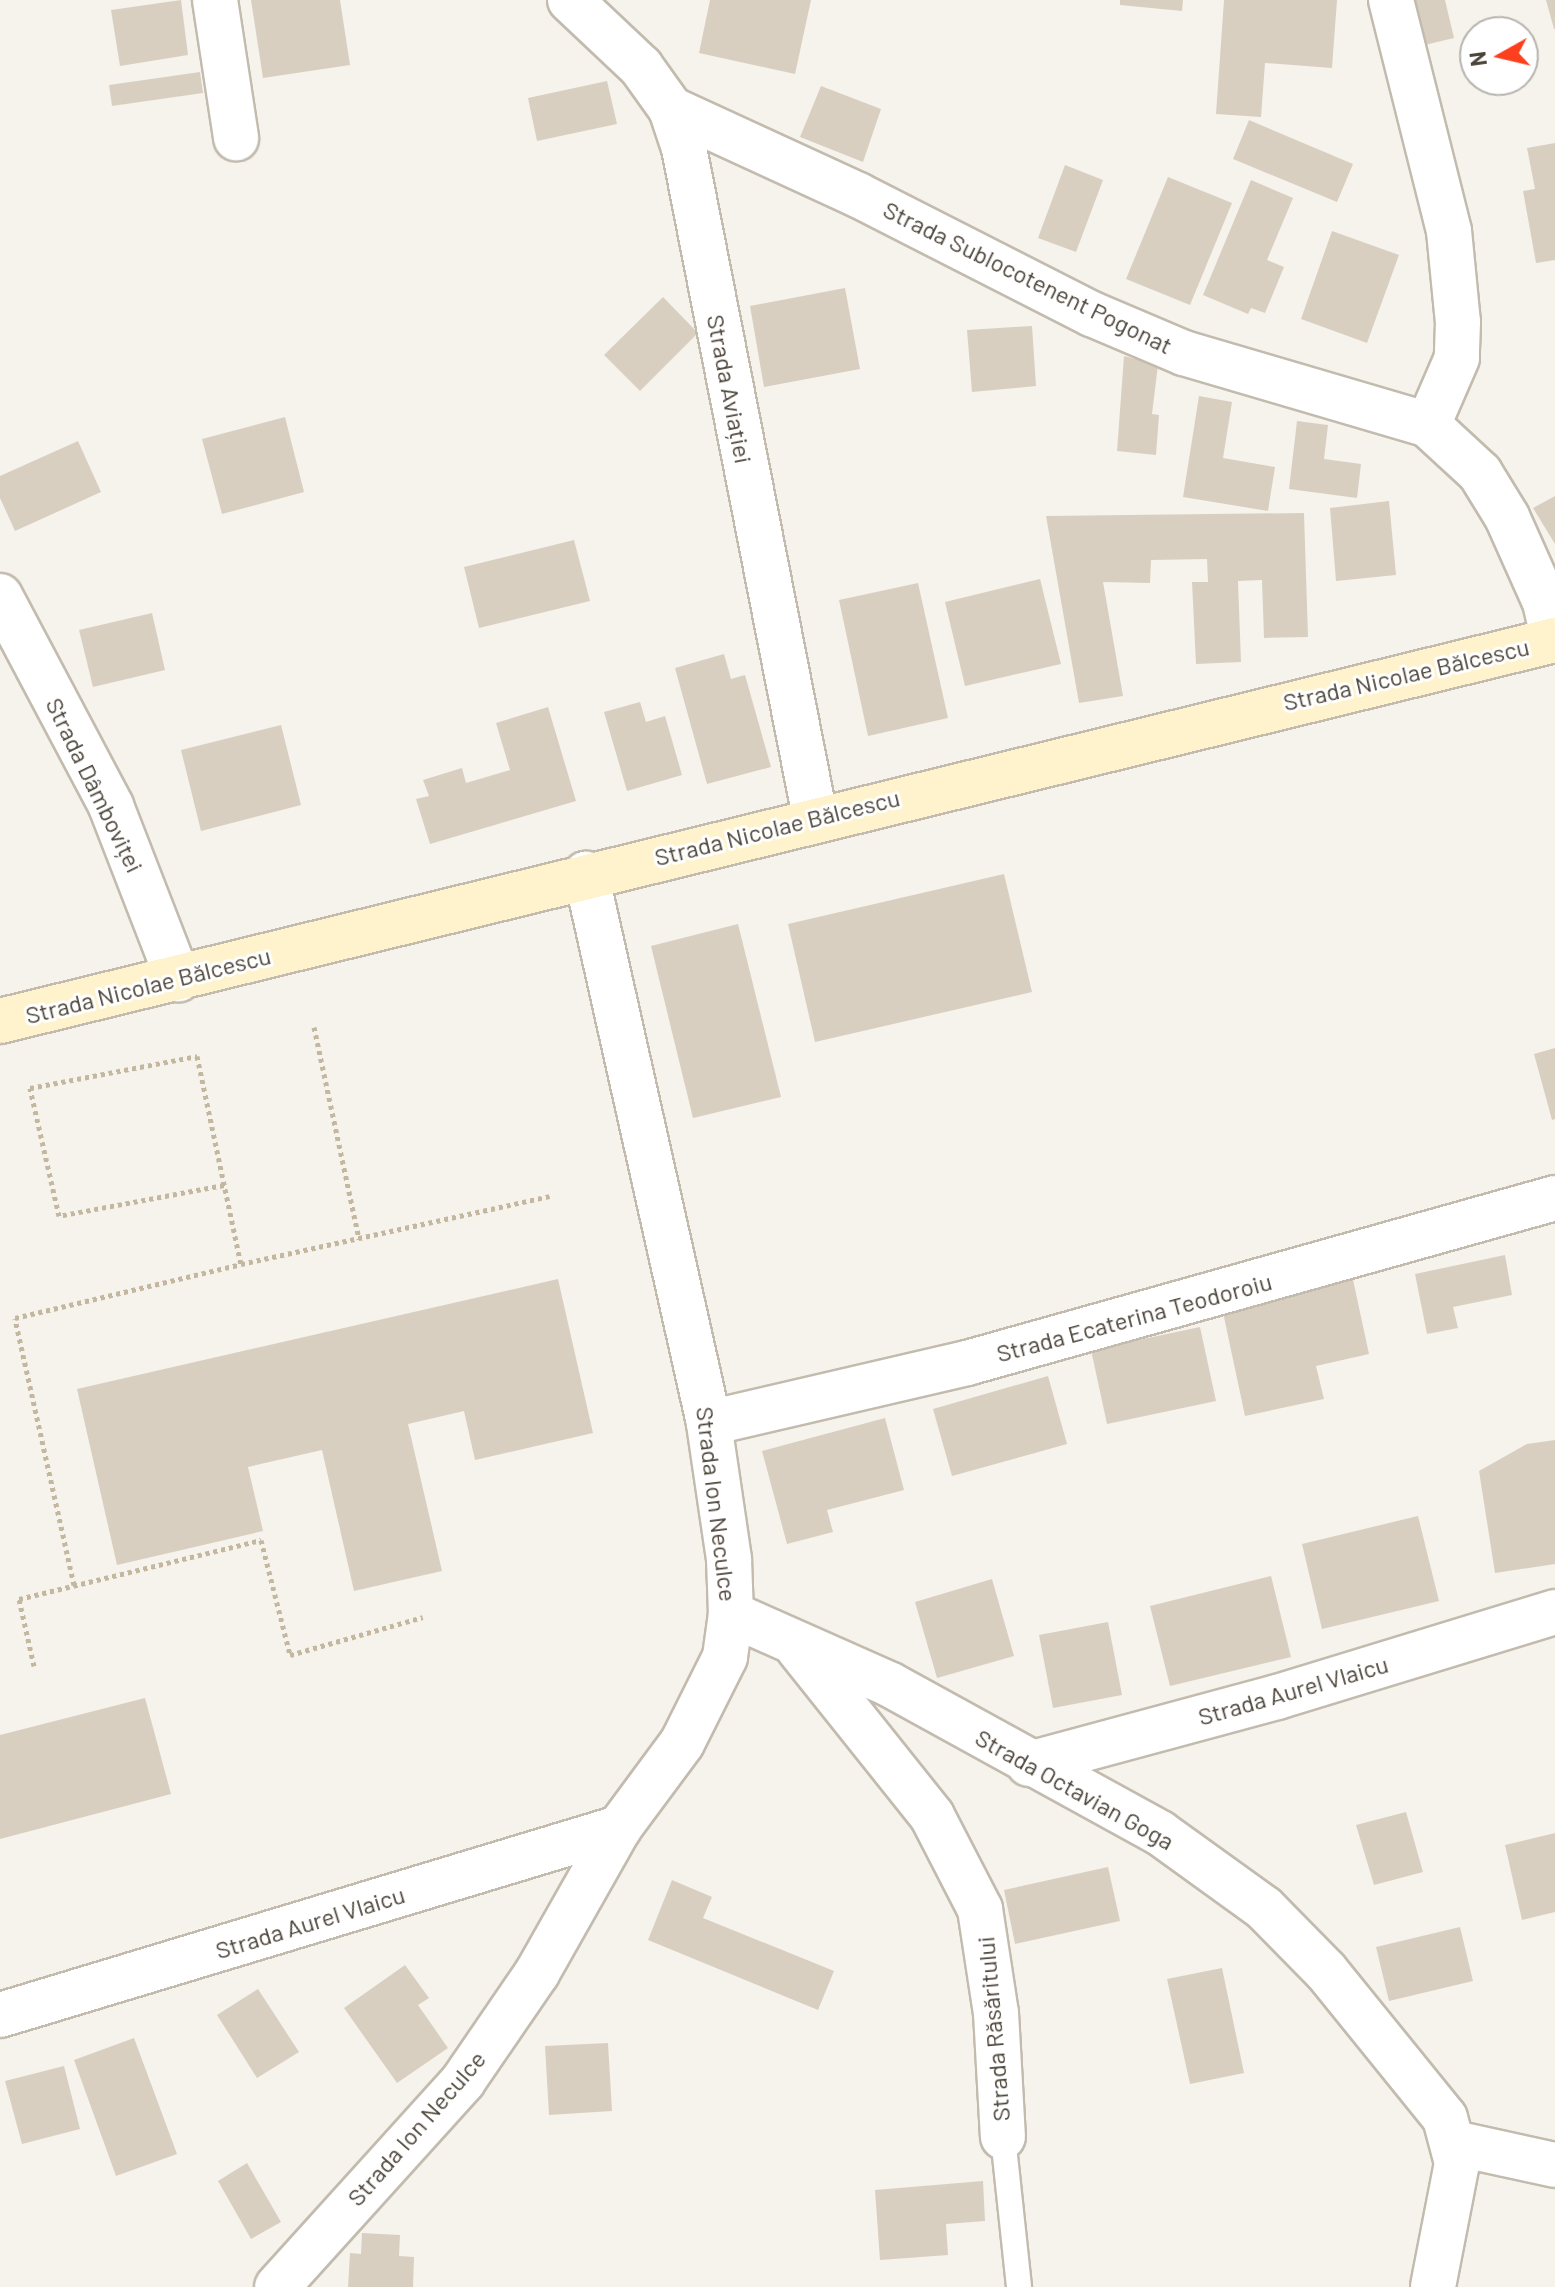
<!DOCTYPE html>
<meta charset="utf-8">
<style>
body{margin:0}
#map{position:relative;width:1555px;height:2287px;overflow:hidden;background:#f6f3ec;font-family:Barlow,sans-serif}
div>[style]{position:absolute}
.building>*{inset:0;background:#d8cfc1}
.path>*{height:5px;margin-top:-2.5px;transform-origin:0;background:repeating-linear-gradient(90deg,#c4b79f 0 4px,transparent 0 8px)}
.roads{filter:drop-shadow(2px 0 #c2bbae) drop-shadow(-2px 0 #c2bbae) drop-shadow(0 2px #c2bbae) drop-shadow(0 -2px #c2bbae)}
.lane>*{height:24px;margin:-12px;padding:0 12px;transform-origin:12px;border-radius:12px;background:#fff}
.street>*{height:44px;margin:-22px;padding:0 22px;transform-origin:22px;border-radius:22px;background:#fff}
.secondary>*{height:44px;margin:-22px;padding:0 22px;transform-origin:22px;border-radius:22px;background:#fff3cd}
span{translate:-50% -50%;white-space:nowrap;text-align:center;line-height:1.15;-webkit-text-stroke:6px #fff;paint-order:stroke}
.street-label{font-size:24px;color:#4b4439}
.north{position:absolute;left:1459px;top:16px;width:80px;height:80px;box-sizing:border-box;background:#fff;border:2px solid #b7b4b0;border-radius:50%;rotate:262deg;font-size:22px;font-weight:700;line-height:32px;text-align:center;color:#4b4439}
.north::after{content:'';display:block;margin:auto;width:28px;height:36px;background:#fc3f1d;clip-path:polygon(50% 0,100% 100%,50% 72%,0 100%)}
</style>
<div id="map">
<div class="building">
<i style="clip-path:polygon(181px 0,188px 55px,120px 66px,111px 10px)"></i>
<i style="clip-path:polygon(251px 0,340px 0,350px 65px,263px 78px)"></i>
<i style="clip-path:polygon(710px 0,811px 0,795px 74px,699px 53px)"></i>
<i style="clip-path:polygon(1120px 0,1183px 0,1182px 11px,1120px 5px)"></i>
<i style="clip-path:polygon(1224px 0,1337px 0,1332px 68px,1265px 63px,1261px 117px,1216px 114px)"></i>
<i style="clip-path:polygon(1401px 0,1445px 0,1454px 38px,1412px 48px)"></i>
<i style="clip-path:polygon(1546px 0,1555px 0,1555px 29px,1554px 29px)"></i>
<i style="clip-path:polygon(200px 72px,203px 93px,112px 106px,109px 85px)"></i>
<i style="clip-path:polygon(607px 81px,617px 124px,537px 141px,528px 98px)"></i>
<i style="clip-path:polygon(821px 86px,881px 109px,863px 162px,800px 137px)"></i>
<i style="clip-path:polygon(1249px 120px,1353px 164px,1337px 202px,1233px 159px)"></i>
<i style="clip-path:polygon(1555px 143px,1555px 260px,1536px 263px,1523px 191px,1535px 189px,1527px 148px)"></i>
<i style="clip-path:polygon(1065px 165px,1103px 180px,1076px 252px,1038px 238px)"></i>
<i style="clip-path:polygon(1168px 177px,1232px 203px,1190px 305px,1126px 279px)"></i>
<i style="clip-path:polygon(1251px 180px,1293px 198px,1267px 260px,1284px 267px,1265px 313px,1251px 308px,1248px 314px,1203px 295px)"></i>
<i style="clip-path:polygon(1332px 231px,1399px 255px,1367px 343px,1301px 319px)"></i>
<i style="clip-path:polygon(845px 288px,860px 369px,764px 387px,750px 306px)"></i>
<i style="clip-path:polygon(663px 297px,698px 333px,640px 391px,604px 355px)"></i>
<i style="clip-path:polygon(1032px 326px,1036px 386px,972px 392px,967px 330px)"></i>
<i style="clip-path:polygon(1124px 356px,1158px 365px,1152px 414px,1159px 415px,1156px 455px,1117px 451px)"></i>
<i style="clip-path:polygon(1199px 396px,1232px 402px,1223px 458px,1275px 467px,1268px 511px,1183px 497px)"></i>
<i style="clip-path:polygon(285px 417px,304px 492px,222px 514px,202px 439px)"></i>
<i style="clip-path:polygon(1297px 421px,1328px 425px,1324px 459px,1361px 464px,1357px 498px,1289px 489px)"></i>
<i style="clip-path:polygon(78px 441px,101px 492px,15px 531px,0 498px,0 476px)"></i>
<i style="clip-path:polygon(1555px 496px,1555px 544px,1533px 508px)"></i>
<i style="clip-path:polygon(1389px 501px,1396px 575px,1336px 581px,1330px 508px)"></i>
<i style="clip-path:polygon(1304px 513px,1308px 637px,1264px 638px,1262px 580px,1238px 581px,1241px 662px,1196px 664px,1192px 582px,1208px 582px,1207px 559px,1151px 560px,1150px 583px,1103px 582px,1123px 696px,1079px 703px,1046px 516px)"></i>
<i style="clip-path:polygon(574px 540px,590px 601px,479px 628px,464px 567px)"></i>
<i style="clip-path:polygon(1040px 579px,1061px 664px,965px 686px,945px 602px)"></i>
<i style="clip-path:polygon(918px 583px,948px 718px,868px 736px,839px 600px)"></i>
<i style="clip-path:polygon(152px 613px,165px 670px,93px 687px,79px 630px)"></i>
<i style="clip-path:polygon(724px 654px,731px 679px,745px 675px,771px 767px,707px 784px,675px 668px)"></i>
<i style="clip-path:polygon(640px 702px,646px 722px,665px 716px,682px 775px,627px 791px,604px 712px)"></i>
<i style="clip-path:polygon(548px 707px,576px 801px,430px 844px,416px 799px,429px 796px,423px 780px,462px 768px,466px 783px,510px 770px,496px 723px)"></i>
<i style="clip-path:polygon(281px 725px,301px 805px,201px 831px,181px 750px)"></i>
<i style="clip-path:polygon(1004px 874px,1032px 992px,815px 1042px,788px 924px)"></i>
<i style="clip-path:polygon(738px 924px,781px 1097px,693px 1118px,651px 946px)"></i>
<i style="clip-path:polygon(1555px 1048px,1555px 1119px,1552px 1120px,1534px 1054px)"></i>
<i style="clip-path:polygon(1505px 1255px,1512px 1295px,1453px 1307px,1458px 1328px,1427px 1334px,1415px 1274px)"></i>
<i style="clip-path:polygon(1352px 1275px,1369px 1354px,1316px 1366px,1324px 1399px,1245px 1416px,1221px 1303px)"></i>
<i style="clip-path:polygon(558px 1279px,593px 1433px,475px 1460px,464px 1411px,408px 1424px,442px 1571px,354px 1591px,322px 1450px,248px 1467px,263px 1531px,117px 1565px,77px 1389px)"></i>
<i style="clip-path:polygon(1200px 1327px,1216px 1401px,1107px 1424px,1091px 1350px)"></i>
<i style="clip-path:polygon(1048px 1376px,1067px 1444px,952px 1476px,933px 1409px)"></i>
<i style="clip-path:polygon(885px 1418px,904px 1490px,827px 1510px,833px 1532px,787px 1544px,762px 1451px)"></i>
<i style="clip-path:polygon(1555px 1440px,1555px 1564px,1495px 1573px,1479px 1471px,1527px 1444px)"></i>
<i style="clip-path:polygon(1418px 1516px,1439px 1601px,1322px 1629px,1302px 1544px)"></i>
<i style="clip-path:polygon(1271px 1576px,1291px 1657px,1170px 1686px,1150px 1606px)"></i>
<i style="clip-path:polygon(992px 1579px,1014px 1656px,937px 1678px,915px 1602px)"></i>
<i style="clip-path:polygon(1108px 1622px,1122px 1695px,1053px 1708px,1039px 1635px)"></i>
<i style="clip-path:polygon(145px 1698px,171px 1794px,0 1839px,0 1735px)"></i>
<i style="clip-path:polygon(1406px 1812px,1423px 1872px,1374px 1885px,1356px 1825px)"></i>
<i style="clip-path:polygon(1555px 1833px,1555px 1912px,1522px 1920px,1505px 1845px)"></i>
<i style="clip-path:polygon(1108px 1867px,1120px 1921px,1015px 1944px,1004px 1890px)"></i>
<i style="clip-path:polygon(672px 1880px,712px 1897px,703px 1918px,834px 1971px,818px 2010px,648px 1940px)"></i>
<i style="clip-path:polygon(1460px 1927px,1473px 1981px,1389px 2001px,1376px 1947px)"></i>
<i style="clip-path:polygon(405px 1965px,429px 1998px,418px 2005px,448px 2048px,397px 2083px,344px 2008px)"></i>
<i style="clip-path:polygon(1222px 1968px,1244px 2073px,1190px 2084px,1167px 1979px)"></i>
<i style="clip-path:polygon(258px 1989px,299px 2052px,257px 2078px,217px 2015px)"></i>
<i style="clip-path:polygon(134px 2038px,177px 2154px,116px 2176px,74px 2060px)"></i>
<i style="clip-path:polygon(608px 2043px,612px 2111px,549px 2115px,545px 2046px)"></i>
<i style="clip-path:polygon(64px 2066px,80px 2129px,22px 2144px,5px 2081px)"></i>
<i style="clip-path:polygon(247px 2163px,281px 2222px,251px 2239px,218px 2181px)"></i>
<i style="clip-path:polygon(983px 2181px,985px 2221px,946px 2224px,948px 2255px,880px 2260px,875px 2190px)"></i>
<i style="clip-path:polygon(362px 2233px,400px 2235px,399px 2256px,414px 2257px,413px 2287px,348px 2287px,350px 2253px,361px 2254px)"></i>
</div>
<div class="path">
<i style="left:314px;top:1027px;width:217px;rotate:78deg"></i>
<i style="left:224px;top:1185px;width:168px;rotate:169.4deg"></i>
<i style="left:59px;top:1216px;width:131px;rotate:-102.8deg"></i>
<i style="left:30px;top:1088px;width:170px;rotate:-10.8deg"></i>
<i style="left:197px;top:1056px;width:213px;rotate:78.1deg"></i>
<i style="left:241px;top:1264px;width:316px;rotate:-12.4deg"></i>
<i style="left:74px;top:1585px;width:273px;rotate:-102.5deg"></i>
<i style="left:15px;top:1318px;width:232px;rotate:-13.4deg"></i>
<i style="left:34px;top:1666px;width:69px;rotate:-102.6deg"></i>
<i style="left:19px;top:1599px;width:249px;rotate:-13.7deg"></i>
<i style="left:261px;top:1540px;width:119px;rotate:75.8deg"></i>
<i style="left:290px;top:1655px;width:138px;rotate:-15.9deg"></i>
</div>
<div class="roads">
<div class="lane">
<i style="left:1003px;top:2137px;width:151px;rotate:83.9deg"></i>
</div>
<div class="street">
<i style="left:215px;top:0;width:140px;rotate:81.3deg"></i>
<i style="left:570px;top:0;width:98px;rotate:43.3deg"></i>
<i style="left:641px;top:67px;width:52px;rotate:54.5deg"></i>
<i style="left:671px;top:109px;width:41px;rotate:71.6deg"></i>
<i style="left:684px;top:148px;width:682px;rotate:78.92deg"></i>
<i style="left:1391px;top:0;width:238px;rotate:75.9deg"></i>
<i style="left:1449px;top:231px;width:91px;rotate:84.4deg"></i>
<i style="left:1458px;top:322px;width:36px;rotate:92deg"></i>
<i style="left:1457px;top:358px;width:73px;rotate:113.4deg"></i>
<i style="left:671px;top:109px;width:206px;rotate:24.7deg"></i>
<i style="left:858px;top:195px;width:263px;rotate:27deg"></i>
<i style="left:1092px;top:314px;width:100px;rotate:23deg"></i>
<i style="left:1184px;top:353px;width:254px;rotate:16.4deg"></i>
<i style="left:1428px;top:425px;width:71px;rotate:42.7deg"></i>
<i style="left:1480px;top:473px;width:52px;rotate:58.5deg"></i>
<i style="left:1507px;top:517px;width:93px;rotate:65.9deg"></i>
<i style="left:1545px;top:602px;width:39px;rotate:77deg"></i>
<i style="left:0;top:596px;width:238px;rotate:62.1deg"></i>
<i style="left:111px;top:806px;width:186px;rotate:68.8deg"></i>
<i style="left:709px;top:1423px;width:265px;rotate:-13.1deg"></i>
<i style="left:967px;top:1363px;width:611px;rotate:-15.67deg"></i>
<i style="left:731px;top:1614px;width:173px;rotate:23.9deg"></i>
<i style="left:889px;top:1684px;width:309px;rotate:28.8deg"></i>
<i style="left:1160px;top:1833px;width:128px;rotate:35.8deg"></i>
<i style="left:1264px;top:1908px;width:88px;rotate:45.5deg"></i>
<i style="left:1326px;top:1971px;width:189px;rotate:51deg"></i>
<i style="left:1445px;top:2118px;width:47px;rotate:75.1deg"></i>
<i style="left:1457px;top:2163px;width:126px;rotate:101deg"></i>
<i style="left:798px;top:1648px;width:215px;rotate:51.4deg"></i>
<i style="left:932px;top:1816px;width:105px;rotate:62.7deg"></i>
<i style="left:980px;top:1909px;width:105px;rotate:81.3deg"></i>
<i style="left:996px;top:2013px;width:124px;rotate:86.8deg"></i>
<i style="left:1029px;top:1764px;width:257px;rotate:-15.1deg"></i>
<i style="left:1277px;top:1697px;width:291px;rotate:-17deg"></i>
<i style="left:0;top:2015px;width:647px;rotate:-16.81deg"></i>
<i style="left:1454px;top:2143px;width:103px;rotate:12.3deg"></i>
<i style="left:277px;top:2287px;width:278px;rotate:-47.9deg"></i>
<i style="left:463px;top:2081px;width:131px;rotate:-55.6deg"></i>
<i style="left:537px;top:1973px;width:167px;rotate:-60.5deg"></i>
<i style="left:619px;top:1828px;width:106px;rotate:-53.5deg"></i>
<i style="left:682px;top:1743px;width:96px;rotate:-63.4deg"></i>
<i style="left:725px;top:1657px;width:43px;rotate:-82.1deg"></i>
<i style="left:731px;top:1614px;width:55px;rotate:-92.1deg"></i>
<i style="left:729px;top:1559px;width:137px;rotate:-98.4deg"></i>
<i style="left:709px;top:1423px;width:563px;rotate:-102.63deg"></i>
</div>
<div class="secondary">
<i style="left:0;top:1021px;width:1601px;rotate:-13.77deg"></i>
</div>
</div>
<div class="street-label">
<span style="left:1028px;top:277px;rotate:26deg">Strada Sublocotenent Pogonat</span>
<span style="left:730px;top:389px;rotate:79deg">Strada Aviației</span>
<span style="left:1406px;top:674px;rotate:-13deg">Strada Nicolae Bălcescu</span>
<span style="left:95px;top:785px;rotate:64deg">Strada Dâmboviței</span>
<span style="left:777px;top:827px;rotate:-14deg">Strada Nicolae Bălcescu</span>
<span style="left:148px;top:985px;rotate:-14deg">Strada Nicolae Bălcescu</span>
<span style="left:1134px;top:1317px;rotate:-15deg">Strada Ecaterina Teodoroiu</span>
<span style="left:717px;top:1504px;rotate:83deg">Strada Ion Neculce</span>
<span style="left:1293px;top:1690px;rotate:-16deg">Strada Aurel Vlaicu</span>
<span style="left:1075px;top:1789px;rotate:29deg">Strada Octavian Goga</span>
<span style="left:310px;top:1922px;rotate:-17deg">Strada Aurel Vlaicu</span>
<span style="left:993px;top:2029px;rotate:-95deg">Strada Răsăritului</span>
<span style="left:416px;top:2128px;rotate:-49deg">Strada Ion Neculce</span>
</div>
<div class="north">N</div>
</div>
